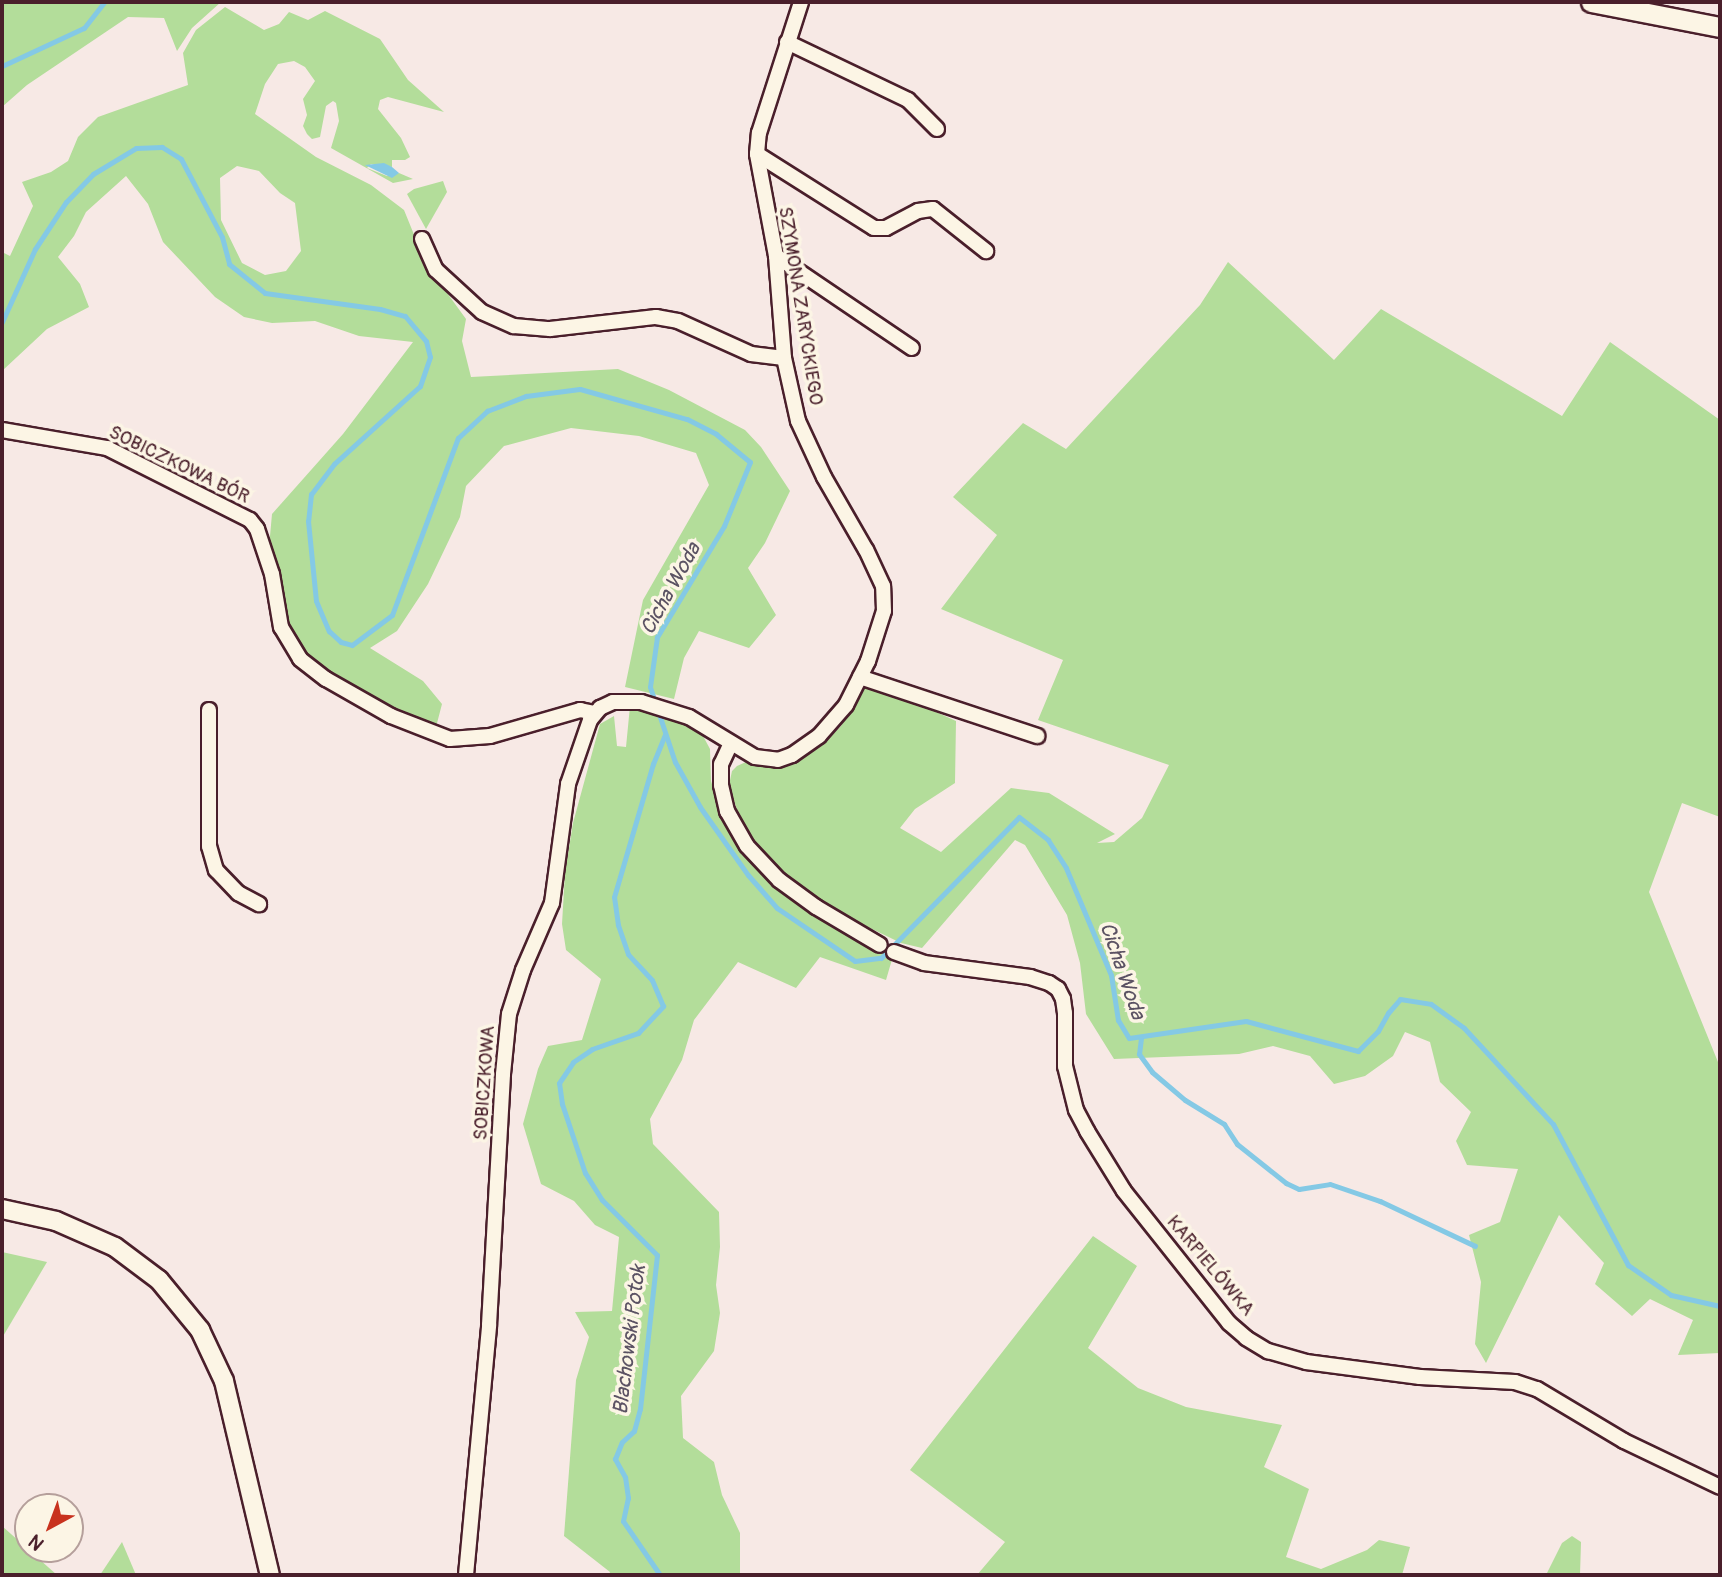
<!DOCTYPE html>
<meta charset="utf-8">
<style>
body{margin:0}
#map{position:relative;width:1722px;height:1577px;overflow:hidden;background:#f7e9e5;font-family:Pangolin,sans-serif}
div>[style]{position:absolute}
.green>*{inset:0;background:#b3dd9a}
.water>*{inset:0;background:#84c9e5}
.stream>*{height:5px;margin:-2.5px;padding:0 2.5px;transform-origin:2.5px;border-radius:2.5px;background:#84c9e5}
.roads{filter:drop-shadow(2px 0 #4a1f2b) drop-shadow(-2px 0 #4a1f2b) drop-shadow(0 2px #4a1f2b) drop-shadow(0 -2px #4a1f2b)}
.minor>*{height:14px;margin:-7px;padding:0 7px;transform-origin:7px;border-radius:7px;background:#fcf5e5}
.tertiary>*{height:18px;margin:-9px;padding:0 9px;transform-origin:9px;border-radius:9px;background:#fcf5e5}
.secondary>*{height:19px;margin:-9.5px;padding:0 9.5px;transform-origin:9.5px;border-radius:9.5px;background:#fcf5e5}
span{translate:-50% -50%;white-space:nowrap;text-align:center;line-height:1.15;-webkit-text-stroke:7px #fcf5e5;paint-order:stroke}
.street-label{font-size:19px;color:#4a1f2b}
.water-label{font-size:21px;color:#5b5263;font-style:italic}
.frame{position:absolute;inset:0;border:4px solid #4a1f2b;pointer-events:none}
.north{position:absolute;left:14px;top:1493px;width:70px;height:70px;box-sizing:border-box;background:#fcf5e5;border:2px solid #b59f9b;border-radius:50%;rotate:221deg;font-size:19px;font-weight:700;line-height:28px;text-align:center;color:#4a1f2b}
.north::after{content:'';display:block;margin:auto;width:24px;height:32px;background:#c8321e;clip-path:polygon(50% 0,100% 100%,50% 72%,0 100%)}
</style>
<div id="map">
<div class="green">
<i style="clip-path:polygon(2px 2px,221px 2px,192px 28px,177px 51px,164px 18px,128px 17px,27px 85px,2px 107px)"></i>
<i style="clip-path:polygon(evenodd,225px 7px,264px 30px,279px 24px,289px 12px,308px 20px,325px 11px,380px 39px,408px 80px,444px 112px,388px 97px,380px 100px,378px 109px,401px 138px,410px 157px,405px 160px,392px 160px,392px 167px,371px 164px,367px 168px,387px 176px,399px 173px,413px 179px,393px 183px,331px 148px,339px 121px,336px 103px,333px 101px,326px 106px,320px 137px,312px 139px,307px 134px,303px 126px,307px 115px,303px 99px,315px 81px,305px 67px,294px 61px,278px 64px,265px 84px,255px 114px,316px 157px,371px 185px,404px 210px,426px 264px,466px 319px,462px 341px,471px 377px,618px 369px,669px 390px,745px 430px,761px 447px,790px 491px,765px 543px,748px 568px,776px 615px,749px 648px,699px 631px,684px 658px,674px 699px,625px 687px,643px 600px,709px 485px,696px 453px,639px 436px,571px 428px,504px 446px,466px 486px,460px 517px,428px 584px,397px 631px,370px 648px,423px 681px,442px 704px,436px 727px,350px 688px,300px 659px,281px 627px,269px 547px,272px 514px,343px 434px,413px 342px,359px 336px,315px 321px,272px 323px,244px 317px,215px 297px,163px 242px,148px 204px,126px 176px,86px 212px,74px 236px,58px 257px,80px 284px,89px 307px,47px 329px,2px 371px,2px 252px,10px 256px,33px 206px,22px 182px,51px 172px,68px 161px,78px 137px,98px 117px,188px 85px,183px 53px,196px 30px,225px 7px,237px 166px,259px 171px,280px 193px,295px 203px,301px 251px,286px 271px,265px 275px,242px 263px,221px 220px,220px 178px,237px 166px)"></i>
<i style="clip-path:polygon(443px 181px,447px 192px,426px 229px,407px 194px,414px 189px)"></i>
<i style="clip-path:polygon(1228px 262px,1334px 360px,1381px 309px,1562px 416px,1610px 342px,1720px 420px,1720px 817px,1682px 803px,1649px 892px,1720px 1067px,1720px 1353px,1678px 1355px,1693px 1320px,1650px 1299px,1632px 1316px,1595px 1284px,1604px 1263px,1559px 1215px,1486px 1363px,1475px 1344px,1481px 1282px,1469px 1235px,1500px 1222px,1518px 1169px,1467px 1165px,1456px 1141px,1471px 1112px,1440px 1082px,1430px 1042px,1405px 1032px,1393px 1056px,1365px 1076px,1334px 1084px,1310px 1056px,1273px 1046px,1239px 1054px,1114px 1059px,1086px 1014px,1080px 963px,1067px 915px,1025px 845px,1015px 840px,922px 948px,901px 943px,839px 913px,781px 871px,755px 846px,738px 813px,729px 785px,732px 771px,737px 766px,746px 762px,761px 766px,783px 764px,803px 758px,821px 746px,841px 726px,864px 688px,903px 697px,956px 721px,955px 783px,915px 809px,900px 828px,941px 852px,1011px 788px,1049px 793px,1115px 834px,1097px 843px,1114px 842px,1142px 818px,1169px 765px,1038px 720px,1063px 660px,941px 609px,997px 535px,953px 497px,1023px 423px,1066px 449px,1200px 305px)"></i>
<i style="clip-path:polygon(630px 706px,678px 719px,702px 734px,710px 749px,711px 781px,724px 824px,750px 858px,861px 941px,893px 956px,886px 980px,820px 957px,796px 988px,738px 962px,694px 1020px,682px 1060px,650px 1119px,653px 1144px,719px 1212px,720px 1247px,716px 1285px,720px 1313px,714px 1351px,681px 1396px,683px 1438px,714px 1462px,722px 1495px,740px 1533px,740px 1575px,609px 1575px,610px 1572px,564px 1536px,576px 1380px,589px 1337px,575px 1312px,612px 1311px,619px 1237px,595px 1225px,574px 1201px,541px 1184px,523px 1124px,538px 1069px,548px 1046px,582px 1040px,601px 979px,566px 950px,562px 924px,565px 873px,573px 823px,600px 724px,614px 716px,617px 746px,626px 747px)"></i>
<i style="clip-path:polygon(1093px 1236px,1137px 1266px,1088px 1348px,1138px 1388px,1186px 1407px,1282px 1425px,1264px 1467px,1309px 1489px,1286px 1557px,1321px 1569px,1367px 1550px,1379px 1540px,1410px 1547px,1402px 1575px,977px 1575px,1005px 1542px,910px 1470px)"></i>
<i style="clip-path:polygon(2px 1252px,47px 1262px,2px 1338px)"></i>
<i style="clip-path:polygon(2px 1526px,57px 1575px,2px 1575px)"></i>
<i style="clip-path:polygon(1572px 1536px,1581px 1542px,1580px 1575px,1546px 1575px,1562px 1543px)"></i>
<i style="clip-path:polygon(122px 1542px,136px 1575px,100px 1575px)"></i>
</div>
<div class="water">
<i style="clip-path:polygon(384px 163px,392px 167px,399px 173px,392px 178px,365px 165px)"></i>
</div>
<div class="stream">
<i style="left:2px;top:66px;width:90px;rotate:-24.9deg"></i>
<i style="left:84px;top:28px;width:33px;rotate:-52deg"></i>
<i style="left:2px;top:322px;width:80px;rotate:-65.7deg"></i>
<i style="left:35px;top:249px;width:56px;rotate:-56.6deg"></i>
<i style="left:66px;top:202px;width:39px;rotate:-46deg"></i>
<i style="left:93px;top:174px;width:50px;rotate:-31.2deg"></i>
<i style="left:136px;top:148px;width:26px;rotate:-2deg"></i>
<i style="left:162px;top:147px;width:22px;rotate:32deg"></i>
<i style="left:181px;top:159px;width:88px;rotate:62.3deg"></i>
<i style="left:222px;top:237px;width:28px;rotate:75deg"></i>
<i style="left:229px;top:264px;width:46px;rotate:38.9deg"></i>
<i style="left:265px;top:293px;width:116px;rotate:7.9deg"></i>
<i style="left:380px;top:309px;width:26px;rotate:16deg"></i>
<i style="left:405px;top:316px;width:33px;rotate:50deg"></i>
<i style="left:426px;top:341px;width:16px;rotate:76deg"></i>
<i style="left:430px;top:357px;width:31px;rotate:109deg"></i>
<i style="left:420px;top:386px;width:116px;rotate:137.8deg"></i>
<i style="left:334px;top:464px;width:38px;rotate:127deg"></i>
<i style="left:311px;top:494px;width:27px;rotate:96deg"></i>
<i style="left:308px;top:521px;width:80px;rotate:84.3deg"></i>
<i style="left:316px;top:601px;width:33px;rotate:67deg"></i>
<i style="left:329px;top:631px;width:16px;rotate:43deg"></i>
<i style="left:341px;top:642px;width:11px;rotate:15deg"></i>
<i style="left:352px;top:645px;width:50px;rotate:-36.9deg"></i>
<i style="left:392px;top:615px;width:189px;rotate:-69.6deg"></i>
<i style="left:458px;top:438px;width:40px;rotate:-43deg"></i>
<i style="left:487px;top:411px;width:42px;rotate:-21deg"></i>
<i style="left:526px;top:396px;width:54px;rotate:-7.4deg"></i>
<i style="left:580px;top:389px;width:111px;rotate:15.7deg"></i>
<i style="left:687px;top:419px;width:33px;rotate:27deg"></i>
<i style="left:716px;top:434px;width:44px;rotate:39.5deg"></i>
<i style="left:750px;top:462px;width:69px;rotate:112.1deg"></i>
<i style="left:724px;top:526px;width:130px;rotate:121.1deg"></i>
<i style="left:657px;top:637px;width:50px;rotate:98deg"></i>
<i style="left:650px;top:687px;width:79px;rotate:71.6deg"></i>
<i style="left:675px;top:762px;width:51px;rotate:60.9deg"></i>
<i style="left:700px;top:807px;width:83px;rotate:54.8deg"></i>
<i style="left:748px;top:875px;width:44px;rotate:48.7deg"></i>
<i style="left:777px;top:908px;width:94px;rotate:34.2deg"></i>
<i style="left:855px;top:961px;width:26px;rotate:-7deg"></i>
<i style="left:881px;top:958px;width:197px;rotate:-45.6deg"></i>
<i style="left:1019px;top:817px;width:37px;rotate:38deg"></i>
<i style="left:1048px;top:840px;width:33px;rotate:57deg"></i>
<i style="left:1066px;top:868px;width:116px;rotate:67.2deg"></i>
<i style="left:1111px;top:975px;width:46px;rotate:81.2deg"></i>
<i style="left:1118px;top:1020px;width:21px;rotate:59deg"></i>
<i style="left:1129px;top:1038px;width:118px;rotate:-8.3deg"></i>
<i style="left:1246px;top:1021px;width:116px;rotate:15deg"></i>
<i style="left:1358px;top:1051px;width:28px;rotate:-45deg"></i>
<i style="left:1378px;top:1031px;width:21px;rotate:-61deg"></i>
<i style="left:1388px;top:1013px;width:18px;rotate:-49deg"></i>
<i style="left:1400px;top:999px;width:31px;rotate:9deg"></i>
<i style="left:1431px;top:1004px;width:41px;rotate:36deg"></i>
<i style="left:1464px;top:1028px;width:131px;rotate:47.2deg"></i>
<i style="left:1553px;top:1124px;width:160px;rotate:62deg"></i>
<i style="left:1628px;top:1265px;width:52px;rotate:34.9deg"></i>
<i style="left:1671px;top:1295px;width:50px;rotate:12.7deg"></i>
<i style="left:1141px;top:1038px;width:16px;rotate:97deg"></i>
<i style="left:1139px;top:1054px;width:22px;rotate:54deg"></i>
<i style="left:1152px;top:1072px;width:43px;rotate:40.3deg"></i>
<i style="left:1185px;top:1100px;width:46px;rotate:31.6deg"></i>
<i style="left:1224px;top:1124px;width:24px;rotate:57deg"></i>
<i style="left:1237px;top:1144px;width:63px;rotate:38.5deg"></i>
<i style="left:1286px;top:1183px;width:14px;rotate:25deg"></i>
<i style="left:1299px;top:1189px;width:31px;rotate:-9deg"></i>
<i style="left:1330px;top:1184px;width:53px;rotate:18.8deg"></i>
<i style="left:1380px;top:1201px;width:105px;rotate:25.3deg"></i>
<i style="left:660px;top:1575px;width:65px;rotate:-124.4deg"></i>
<i style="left:623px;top:1521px;width:24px;rotate:-78deg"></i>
<i style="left:628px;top:1498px;width:21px;rotate:-98deg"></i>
<i style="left:625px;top:1477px;width:21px;rotate:-119deg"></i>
<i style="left:615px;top:1459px;width:18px;rotate:-68deg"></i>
<i style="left:622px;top:1442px;width:16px;rotate:-43deg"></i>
<i style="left:634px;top:1431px;width:23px;rotate:-75deg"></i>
<i style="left:640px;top:1409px;width:155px;rotate:-83.7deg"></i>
<i style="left:657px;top:1255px;width:78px;rotate:-135deg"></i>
<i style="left:602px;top:1200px;width:32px;rotate:-122deg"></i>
<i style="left:585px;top:1173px;width:73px;rotate:-108.4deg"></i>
<i style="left:562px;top:1104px;width:21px;rotate:-98deg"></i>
<i style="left:559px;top:1083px;width:25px;rotate:-56deg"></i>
<i style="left:573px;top:1062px;width:23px;rotate:-34deg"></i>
<i style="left:592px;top:1049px;width:49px;rotate:-19.2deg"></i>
<i style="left:638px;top:1033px;width:37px;rotate:-47deg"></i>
<i style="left:663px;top:1006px;width:28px;rotate:-113deg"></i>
<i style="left:652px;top:980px;width:35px;rotate:-133deg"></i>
<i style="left:628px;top:954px;width:31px;rotate:-109deg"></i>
<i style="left:618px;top:925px;width:28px;rotate:-98deg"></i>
<i style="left:614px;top:897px;width:139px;rotate:-73.7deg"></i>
<i style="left:653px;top:764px;width:32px;rotate:-68deg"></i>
</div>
<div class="roads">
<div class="minor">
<i style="left:787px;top:42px;width:134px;rotate:25.6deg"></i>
<i style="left:908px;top:100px;width:41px;rotate:45deg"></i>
<i style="left:757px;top:154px;width:138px;rotate:32.3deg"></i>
<i style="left:874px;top:228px;width:12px"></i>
<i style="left:886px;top:228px;width:36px;rotate:-28deg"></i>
<i style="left:918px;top:211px;width:15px;rotate:-8deg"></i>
<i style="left:933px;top:209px;width:68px;rotate:38.4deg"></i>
<i style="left:422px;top:239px;width:34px;rotate:66deg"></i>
<i style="left:436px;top:270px;width:62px;rotate:42.4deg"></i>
<i style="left:482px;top:312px;width:35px;rotate:24deg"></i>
<i style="left:514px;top:326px;width:36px;rotate:5deg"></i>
<i style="left:550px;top:329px;width:107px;rotate:-6.5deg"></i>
<i style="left:656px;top:317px;width:22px;rotate:10deg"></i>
<i style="left:678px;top:321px;width:80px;rotate:24.3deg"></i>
<i style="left:751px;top:354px;width:33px;rotate:7deg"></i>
<i style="left:776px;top:256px;width:164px;rotate:34.1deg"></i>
<i style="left:2px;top:430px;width:107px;rotate:9.7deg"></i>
<i style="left:107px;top:448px;width:160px;rotate:26.7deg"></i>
<i style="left:250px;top:520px;width:11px;rotate:52deg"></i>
<i style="left:257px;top:529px;width:47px;rotate:71.6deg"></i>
<i style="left:272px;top:574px;width:54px;rotate:80.4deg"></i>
<i style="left:281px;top:627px;width:37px;rotate:59deg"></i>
<i style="left:300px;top:659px;width:33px;rotate:38deg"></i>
<i style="left:326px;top:679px;width:75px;rotate:29.6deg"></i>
<i style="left:391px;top:716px;width:63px;rotate:21.3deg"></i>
<i style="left:450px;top:739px;width:40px;rotate:-4.3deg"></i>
<i style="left:490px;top:736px;width:94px;rotate:-16.1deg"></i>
<i style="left:580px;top:710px;width:14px;rotate:12deg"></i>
<i style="left:860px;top:677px;width:187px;rotate:18.4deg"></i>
<i style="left:209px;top:710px;width:136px;rotate:90deg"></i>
<i style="left:209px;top:846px;width:25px;rotate:74deg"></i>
<i style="left:216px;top:870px;width:32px;rotate:46deg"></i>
<i style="left:238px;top:893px;width:24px;rotate:28deg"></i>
<i style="left:731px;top:743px;width:23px;rotate:115deg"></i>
<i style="left:721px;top:764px;width:21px;rotate:90deg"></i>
<i style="left:721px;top:785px;width:27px;rotate:77deg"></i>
<i style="left:727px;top:811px;width:40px;rotate:60.3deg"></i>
<i style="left:747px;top:846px;width:47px;rotate:46.7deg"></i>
<i style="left:779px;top:880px;width:46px;rotate:36.1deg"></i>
<i style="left:816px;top:907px;width:74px;rotate:30.7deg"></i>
<i style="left:894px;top:952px;width:32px;rotate:20deg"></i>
<i style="left:924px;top:963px;width:107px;rotate:7.5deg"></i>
<i style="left:1030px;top:977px;width:20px;rotate:18deg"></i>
<i style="left:1049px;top:983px;width:11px;rotate:34deg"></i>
<i style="left:1058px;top:989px;width:11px;rotate:63deg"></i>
<i style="left:1063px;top:999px;width:14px;rotate:82deg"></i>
<i style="left:1065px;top:1013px;width:53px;rotate:90deg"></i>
<i style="left:1065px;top:1066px;width:45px;rotate:76deg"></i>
<i style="left:1076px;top:1110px;width:24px;rotate:62deg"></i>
<i style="left:1087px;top:1131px;width:70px;rotate:58.3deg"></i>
<i style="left:1124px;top:1191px;width:169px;rotate:51.5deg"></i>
<i style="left:1229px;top:1323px;width:23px;rotate:41deg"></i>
<i style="left:1246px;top:1338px;width:26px;rotate:31deg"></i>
<i style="left:1268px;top:1351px;width:40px;rotate:16deg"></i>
<i style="left:1306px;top:1362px;width:115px;rotate:7.5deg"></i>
<i style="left:1420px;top:1377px;width:95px;rotate:3deg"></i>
<i style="left:1515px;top:1382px;width:23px;rotate:18deg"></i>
<i style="left:1537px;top:1389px;width:101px;rotate:30.9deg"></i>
<i style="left:1624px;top:1441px;width:106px;rotate:25.6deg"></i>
<i style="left:466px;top:1575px;width:251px;rotate:-84.7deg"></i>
<i style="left:489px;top:1325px;width:251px;rotate:-86.8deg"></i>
<i style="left:503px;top:1074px;width:60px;rotate:-84.3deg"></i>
<i style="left:509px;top:1014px;width:46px;rotate:-72.3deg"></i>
<i style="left:523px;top:970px;width:73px;rotate:-66.6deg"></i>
<i style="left:552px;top:903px;width:120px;rotate:-82.3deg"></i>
<i style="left:568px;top:784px;width:68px;rotate:-71deg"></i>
<i style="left:590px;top:720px;width:16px;rotate:-50deg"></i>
<i style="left:600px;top:708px;width:14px;rotate:-25deg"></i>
<i style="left:613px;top:702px;width:28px"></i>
<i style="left:641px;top:702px;width:50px;rotate:17.4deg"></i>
<i style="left:689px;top:717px;width:77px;rotate:31.2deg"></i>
<i style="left:755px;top:757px;width:23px;rotate:7deg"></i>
<i style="left:778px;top:760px;width:15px;rotate:-20deg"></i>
<i style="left:792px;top:755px;width:33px;rotate:-35deg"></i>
<i style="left:819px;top:736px;width:41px;rotate:-48.9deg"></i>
<i style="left:846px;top:705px;width:49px;rotate:-63.4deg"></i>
<i style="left:868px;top:661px;width:52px;rotate:-72.3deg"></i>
<i style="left:884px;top:611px;width:25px;rotate:-92deg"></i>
<i style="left:883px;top:586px;width:40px;rotate:-115deg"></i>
<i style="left:866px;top:550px;width:84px;rotate:-119.9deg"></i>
<i style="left:824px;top:477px;width:62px;rotate:-114.9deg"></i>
<i style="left:798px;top:421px;width:65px;rotate:-102.5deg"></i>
<i style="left:784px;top:358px;width:102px;rotate:-94.5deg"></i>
<i style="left:776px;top:256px;width:104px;rotate:-100.6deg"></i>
<i style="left:757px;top:154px;width:21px;rotate:-85deg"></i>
<i style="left:759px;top:133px;width:138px;rotate:-72.2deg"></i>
</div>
<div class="tertiary">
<i style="left:2px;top:1209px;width:55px;rotate:12.5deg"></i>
<i style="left:56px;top:1221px;width:64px;rotate:23.8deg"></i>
<i style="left:115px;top:1247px;width:55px;rotate:36.9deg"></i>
<i style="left:159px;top:1280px;width:65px;rotate:50.6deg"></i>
<i style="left:200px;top:1330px;width:56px;rotate:64.8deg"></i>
<i style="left:224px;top:1381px;width:199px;rotate:76.7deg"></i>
</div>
<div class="secondary">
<i style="left:1591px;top:2px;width:131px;rotate:11deg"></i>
</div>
</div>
<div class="street-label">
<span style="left:800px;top:306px;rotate:81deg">SZYMONA ZARYCKIEGO</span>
<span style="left:179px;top:465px;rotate:26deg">SOBICZKOWA BÓR</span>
<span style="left:485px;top:1083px;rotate:-86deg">SOBICZKOWA</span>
<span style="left:1210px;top:1266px;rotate:50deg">KARPIELÓWKA</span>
</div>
<div class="water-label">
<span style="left:671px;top:589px;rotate:-61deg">Cicha Woda</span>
<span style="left:1122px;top:971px;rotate:71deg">Cicha Woda</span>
<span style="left:630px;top:1340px;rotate:-83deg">Blachowski Potok</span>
</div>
<div class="frame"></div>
<div class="north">N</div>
</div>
